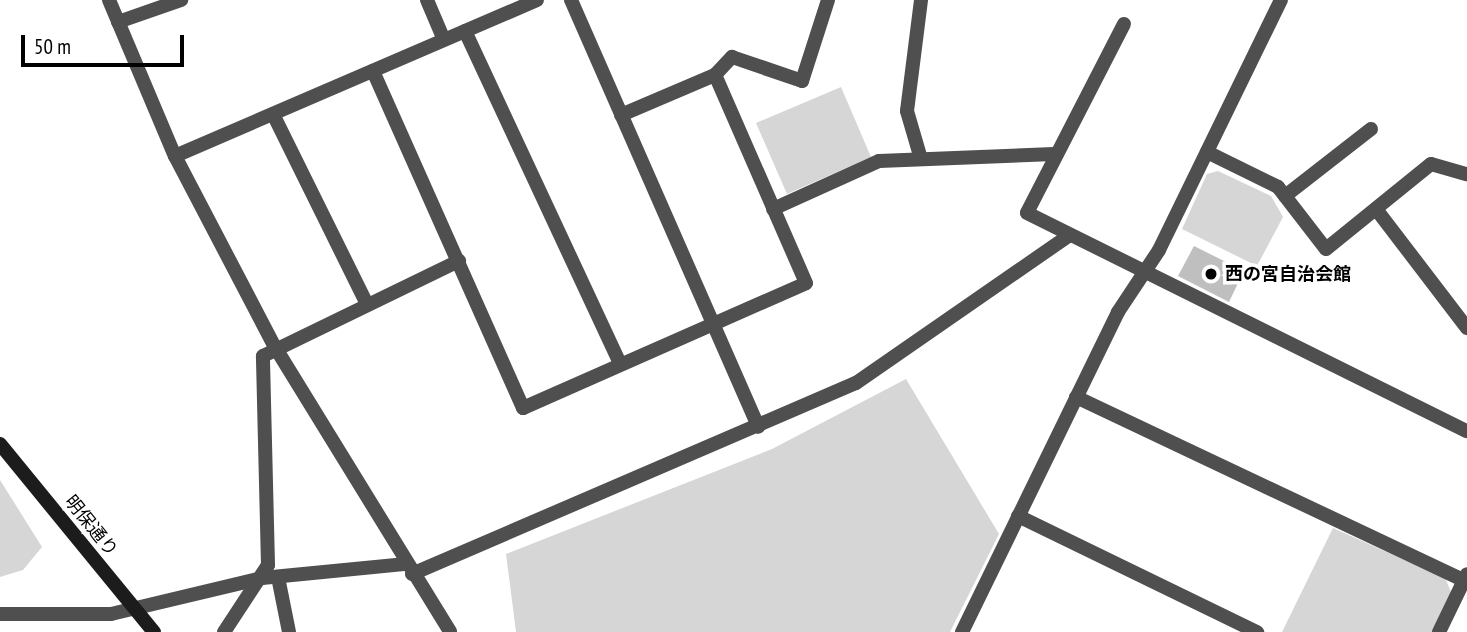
<!DOCTYPE html>
<meta charset="utf-8">
<style>
body{margin:0}
#map{position:relative;width:1467px;height:632px;overflow:hidden;background:#fff;font-family:"PT Sans Narrow","Noto Sans JP",sans-serif}
div>[style]{position:absolute}
.green>*{inset:0;background:#d6d6d6}
.building>*{inset:0;background:#bfbfbf}
.street>*{height:14px;margin:-7px;padding:0 7px;transform-origin:7px;border-radius:7px;background:#4f4f4f}
.secondary>*{height:14px;margin:-7px;padding:0 7px;transform-origin:7px;border-radius:7px;background:#1c1c1c}
.dots>*{width:19px;height:19px;translate:-50% -50%;box-sizing:border-box;border:4px solid #fff;border-radius:50%}
span{translate:-50% -50%;white-space:nowrap;text-align:center;line-height:1.15;-webkit-text-stroke:7px #fff;paint-order:stroke}
.poi-label{font-size:18px;color:#000;font-weight:700}
.left{translate:0 -50%;text-align:left}
.street-label{font-size:18px;color:#000}
.scale{position:absolute;left:21px;top:35px;width:163px;height:32px;box-sizing:border-box;border:4px solid #000;border-top:0;padding-left:9px;font-size:21px;line-height:24px;white-space:nowrap;color:#000;-webkit-text-stroke:5px #fff;paint-order:stroke}
</style>
<div id="map">
<div class="green">
<i style="clip-path:polygon(841px 87px,871px 157px,787px 194px,756px 123px)"></i>
<i style="clip-path:polygon(1218px 171px,1271px 196px,1283px 217px,1257px 266px,1182px 229px,1207px 174px)"></i>
<i style="clip-path:polygon(906px 379px,999px 534px,950px 632px,516px 632px,506px 554px,772px 449px)"></i>
<i style="clip-path:polygon(0 480px,42px 547px,23px 570px,0 577px)"></i>
<i style="clip-path:polygon(1333px 528px,1445px 578px,1452px 594px,1432px 632px,1282px 632px)"></i>
</div>
<div class="building">
<i style="clip-path:polygon(1194px 246px,1244px 271px,1229px 302px,1178px 276px)"></i>
</div>
<div class="street">
<i style="left:109px;top:0;width:169px;rotate:67.1deg"></i>
<i style="left:175px;top:156px;width:216px;rotate:62.4deg"></i>
<i style="left:275px;top:347px;width:334px;rotate:58.4deg"></i>
<i style="left:427px;top:0;width:43px;rotate:67deg"></i>
<i style="left:571px;top:0;width:466px;rotate:66.3deg"></i>
<i style="left:118px;top:22px;width:67px;rotate:-19.2deg"></i>
<i style="left:1124px;top:24px;width:212px;rotate:117.2deg"></i>
<i style="left:1027px;top:213px;width:491px;rotate:26.4deg"></i>
<i style="left:465px;top:31px;width:367px;rotate:65deg"></i>
<i style="left:373px;top:71px;width:369px;rotate:66deg"></i>
<i style="left:523px;top:408px;width:309px;rotate:-23.8deg"></i>
<i style="left:806px;top:283px;width:227px;rotate:-113.6deg"></i>
<i style="left:273px;top:114px;width:212px;rotate:63.7deg"></i>
<i style="left:621px;top:115px;width:102px;rotate:-23.1deg"></i>
<i style="left:715px;top:75px;width:25px;rotate:-47deg"></i>
<i style="left:732px;top:57px;width:74px;rotate:18.9deg"></i>
<i style="left:802px;top:81px;width:85px;rotate:-72.2deg"></i>
<i style="left:1207px;top:152px;width:79px;rotate:26.2deg"></i>
<i style="left:1278px;top:187px;width:78px;rotate:52.3deg"></i>
<i style="left:1326px;top:249px;width:135px;rotate:-39deg"></i>
<i style="left:1431px;top:164px;width:37px;rotate:16deg"></i>
<i style="left:175px;top:156px;width:394px;rotate:-23.3deg"></i>
<i style="left:921px;top:159px;width:50px;rotate:-106.3deg"></i>
<i style="left:907px;top:111px;width:112px;rotate:-82.8deg"></i>
<i style="left:1285px;top:196px;width:109px;rotate:-37.9deg"></i>
<i style="left:773px;top:209px;width:116px;rotate:-24.4deg"></i>
<i style="left:879px;top:161px;width:175px;rotate:-2.3deg"></i>
<i style="left:1376px;top:209px;width:150px;rotate:52.6deg"></i>
<i style="left:1076px;top:397px;width:429px;rotate:25.3deg"></i>
<i style="left:1018px;top:516px;width:266px;rotate:25.9deg"></i>
<i style="left:412px;top:574px;width:483px;rotate:-23.3deg"></i>
<i style="left:856px;top:383px;width:260px;rotate:-34.7deg"></i>
<i style="left:278px;top:577px;width:56px;rotate:78.7deg"></i>
<i style="left:0;top:614px;width:111px"></i>
<i style="left:111px;top:614px;width:155px;rotate:-13.4deg"></i>
<i style="left:262px;top:578px;width:145px;rotate:-5.6deg"></i>
<i style="left:224px;top:632px;width:80px;rotate:-56.7deg"></i>
<i style="left:268px;top:565px;width:209px;rotate:-91.4deg"></i>
<i style="left:263px;top:356px;width:218px;rotate:-25.9deg"></i>
<i style="left:962px;top:632px;width:356px;rotate:-64deg"></i>
<i style="left:1118px;top:312px;width:74px;rotate:-56.5deg"></i>
<i style="left:1159px;top:250px;width:278px;rotate:-64deg"></i>
<i style="left:1439px;top:632px;width:64px;rotate:-64.2deg"></i>
</div>
<div class="secondary">
<i style="left:0;top:444px;width:243px;rotate:50.7deg"></i>
</div>
<div class="dots">
<i style="left:1211px;top:274px;background:#000"></i>
</div>
<div class="poi-label">
<span class="left" style="left:1225px;top:274px">西の宮自治会館</span>
</div>
<div class="street-label">
<span style="left:91px;top:526px;rotate:51deg">明保通り</span>
</div>
<div class="scale">50 m</div>
</div>
